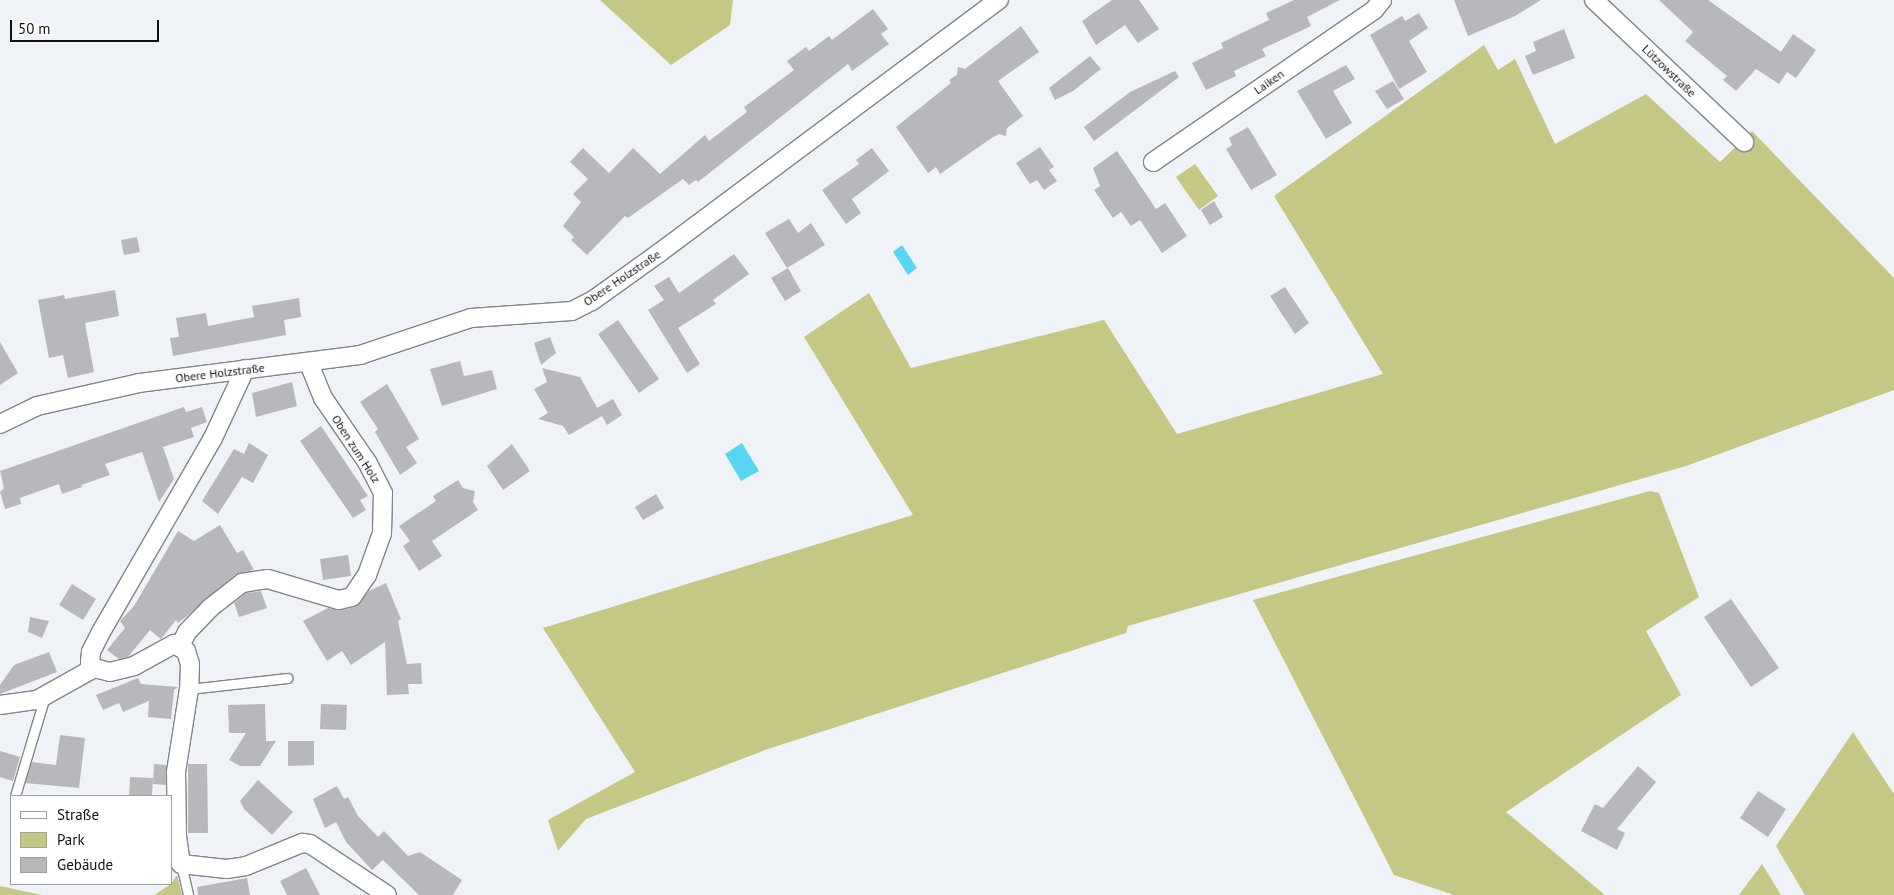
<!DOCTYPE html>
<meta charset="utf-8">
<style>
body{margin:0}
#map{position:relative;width:1894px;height:895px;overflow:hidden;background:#eff3f7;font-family:"PT Sans",sans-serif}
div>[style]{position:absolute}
.green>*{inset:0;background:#c5c785}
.water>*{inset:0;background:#57d5f3}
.building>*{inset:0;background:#b8b7bc}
.roads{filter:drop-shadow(1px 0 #818588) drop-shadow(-1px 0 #818588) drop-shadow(0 1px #818588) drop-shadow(0 -1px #818588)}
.service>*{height:9px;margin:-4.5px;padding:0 4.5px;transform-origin:4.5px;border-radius:4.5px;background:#fff}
.minor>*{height:18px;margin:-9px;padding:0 9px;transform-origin:9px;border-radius:9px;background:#fff}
span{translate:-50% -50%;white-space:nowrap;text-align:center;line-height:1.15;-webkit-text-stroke:4.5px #fff;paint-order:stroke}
.street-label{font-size:12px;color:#0f1112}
.legend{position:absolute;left:10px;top:795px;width:162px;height:90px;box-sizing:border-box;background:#fff;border:1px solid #9fa0a0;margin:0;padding:6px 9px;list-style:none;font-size:15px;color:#0f1112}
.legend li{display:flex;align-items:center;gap:10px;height:25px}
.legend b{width:25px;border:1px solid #9fa0a0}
.scale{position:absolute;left:10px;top:20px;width:149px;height:22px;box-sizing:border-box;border:2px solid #0f1112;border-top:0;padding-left:6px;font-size:15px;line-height:18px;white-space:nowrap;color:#0f1112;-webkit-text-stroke:4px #fff;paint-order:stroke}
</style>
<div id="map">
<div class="green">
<i style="clip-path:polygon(600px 0,733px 0,730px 25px,671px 65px)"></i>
<i style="clip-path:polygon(1484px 45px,1498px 70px,1515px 59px,1555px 144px,1646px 94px,1720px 162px,1752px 131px,1894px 278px,1894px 390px,1686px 466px,1128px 626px,1126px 633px,765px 750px,586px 819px,558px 851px,548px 820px,635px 772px,543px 628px,913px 515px,804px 337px,869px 293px,911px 368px,1104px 320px,1177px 434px,1383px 374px,1274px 196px)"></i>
<i style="clip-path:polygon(1195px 164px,1218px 196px,1199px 210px,1176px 177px)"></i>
<i style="clip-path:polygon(1650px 491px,1659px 493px,1699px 597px,1646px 631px,1681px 695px,1506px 812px,1605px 895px,1454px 895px,1394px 875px,1253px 600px)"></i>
<i style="clip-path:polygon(1853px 732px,1894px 794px,1894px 895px,1805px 895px,1776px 846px)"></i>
<i style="clip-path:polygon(1762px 864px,1781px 895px,1739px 895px)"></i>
<i style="clip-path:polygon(177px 875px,182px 895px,154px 895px,171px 884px)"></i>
<i style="clip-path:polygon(0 886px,42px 895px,0 895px)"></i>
</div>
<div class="water">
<i style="clip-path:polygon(902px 245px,917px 268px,908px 275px,893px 252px)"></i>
<i style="clip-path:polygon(742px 443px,759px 471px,741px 481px,725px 454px)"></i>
</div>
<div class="building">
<i style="clip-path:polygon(1112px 0,1139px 0,1159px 29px,1138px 43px,1125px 25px,1096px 45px,1082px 21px)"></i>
<i style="clip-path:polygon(1294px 0,1340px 0,1307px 17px,1311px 26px,1262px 49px,1266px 56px,1234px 71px,1236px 76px,1206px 90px,1192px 63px,1223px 48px,1221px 43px,1269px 20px,1266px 13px)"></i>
<i style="clip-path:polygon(1454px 0,1541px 0,1515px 16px,1468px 36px)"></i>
<i style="clip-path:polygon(1659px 0,1708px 0,1781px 52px,1793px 34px,1816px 50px,1796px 78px,1787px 72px,1779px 84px,1756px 69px,1736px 91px,1723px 80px,1727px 76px,1685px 41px,1693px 32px)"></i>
<i style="clip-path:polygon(873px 9px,888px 29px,881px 34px,889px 44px,852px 71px,848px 64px,698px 182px,696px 180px,689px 185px,683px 179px,628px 218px,625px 216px,587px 255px,571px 240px,574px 237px,563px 226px,581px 202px,573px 194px,588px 179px,570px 162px,583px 148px,609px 173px,633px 148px,660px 174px,705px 135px,709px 141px,747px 112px,744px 107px,794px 70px,787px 61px,806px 47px,809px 51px,829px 36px,832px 40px)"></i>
<i style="clip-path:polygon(1419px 13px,1428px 28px,1409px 41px,1427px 72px,1399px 89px,1370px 35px,1402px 16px,1405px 21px)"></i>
<i style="clip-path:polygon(1021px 26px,1039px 52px,998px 81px,1023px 116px,1007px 128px,1006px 136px,999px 134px,990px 139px,940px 174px,936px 167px,928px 173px,896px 127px,951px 83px,949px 80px,957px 75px,958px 67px,965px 69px)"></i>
<i style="clip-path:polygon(1564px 29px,1575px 58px,1533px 75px,1525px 56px,1536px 51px,1533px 42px)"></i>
<i style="clip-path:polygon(1090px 56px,1101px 69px,1073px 91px,1055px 100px,1049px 88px)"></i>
<i style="clip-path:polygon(1346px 65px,1355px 79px,1333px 91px,1352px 123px,1326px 139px,1297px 91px)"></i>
<i style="clip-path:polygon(1175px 71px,1179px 77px,1094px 141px,1084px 127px,1130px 92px)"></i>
<i style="clip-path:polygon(1393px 81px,1404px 99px,1387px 109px,1375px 91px)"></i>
<i style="clip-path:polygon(1248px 127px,1277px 175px,1251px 190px,1226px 149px,1232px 145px,1229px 138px)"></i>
<i style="clip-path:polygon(1040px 147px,1054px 167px,1049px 170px,1057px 181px,1044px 190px,1037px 180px,1030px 184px,1016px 163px)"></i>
<i style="clip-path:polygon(872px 148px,889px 171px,852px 199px,861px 213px,846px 224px,822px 190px,859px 164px,856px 160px)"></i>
<i style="clip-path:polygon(1117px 151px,1156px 209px,1165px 203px,1187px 236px,1162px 253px,1140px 220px,1131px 226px,1121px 212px,1113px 218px,1094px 190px,1100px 186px,1093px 168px)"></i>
<i style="clip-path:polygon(1214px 201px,1223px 217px,1210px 225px,1201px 210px)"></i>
<i style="clip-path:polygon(789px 219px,798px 233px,811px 223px,825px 245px,787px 268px,765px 233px)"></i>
<i style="clip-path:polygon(137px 237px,140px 252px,124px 255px,121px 240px)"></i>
<i style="clip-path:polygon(734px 254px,749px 274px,713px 300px,716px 304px,678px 328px,700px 364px,687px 373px,648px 310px,664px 300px,654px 286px,669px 277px,679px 293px)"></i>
<i style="clip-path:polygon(788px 268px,801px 291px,785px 301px,771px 278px)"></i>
<i style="clip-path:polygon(1285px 287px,1309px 323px,1295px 334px,1270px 296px)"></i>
<i style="clip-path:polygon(115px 290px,119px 316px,85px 323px,94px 372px,68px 378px,63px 355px,49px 358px,38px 300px,64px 295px,65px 299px)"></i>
<i style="clip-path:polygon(299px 298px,301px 317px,284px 320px,286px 335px,173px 356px,170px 338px,179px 337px,176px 318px,206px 313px,208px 326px,254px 317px,252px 306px)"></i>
<i style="clip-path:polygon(618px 320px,659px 379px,639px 393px,598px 334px)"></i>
<i style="clip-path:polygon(550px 337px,556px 353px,541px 365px,534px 343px)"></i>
<i style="clip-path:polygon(0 342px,18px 373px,0 385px)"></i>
<i style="clip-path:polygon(460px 361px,464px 376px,492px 370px,497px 389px,442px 406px,430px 369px)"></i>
<i style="clip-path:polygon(542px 368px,580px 377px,599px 411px,597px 408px,613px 399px,622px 415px,607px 425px,602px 416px,569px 435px,563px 426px,538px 419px,548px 413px,534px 389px,547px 382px)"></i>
<i style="clip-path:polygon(292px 382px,297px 406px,256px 417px,252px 393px)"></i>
<i style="clip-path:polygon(387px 384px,419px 439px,406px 447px,417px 463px,400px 475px,375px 432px,378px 429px,360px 402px)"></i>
<i style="clip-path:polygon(184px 407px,186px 412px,202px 407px,207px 422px,191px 428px,194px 437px,163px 447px,174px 479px,159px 502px,142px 452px,105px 464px,110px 475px,81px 485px,82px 487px,62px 494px,59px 484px,20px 498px,21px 504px,5px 509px,0 492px,4px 488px,0 471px)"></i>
<i style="clip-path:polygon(321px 426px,368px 496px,360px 500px,366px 510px,353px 518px,300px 441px)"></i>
<i style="clip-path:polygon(249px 443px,268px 455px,253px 483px,242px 477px,218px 514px,202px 501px,234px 449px,244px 454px)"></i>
<i style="clip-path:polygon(512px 444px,530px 471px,503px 490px,487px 466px)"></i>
<i style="clip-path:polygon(458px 480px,463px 488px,475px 491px,473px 502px,478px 510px,432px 541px,442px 556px,419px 571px,403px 546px,410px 541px,399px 526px,436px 501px,433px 496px)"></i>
<i style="clip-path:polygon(656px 494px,664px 508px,643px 520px,635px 507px)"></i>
<i style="clip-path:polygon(220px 525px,237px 553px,243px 550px,254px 570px,235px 575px,187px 616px,178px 623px,176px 620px,161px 639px,150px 630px,128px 657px,119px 659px,107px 650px,125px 628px,120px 621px,134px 606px,178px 531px,194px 541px)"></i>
<i style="clip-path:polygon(348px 555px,351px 576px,323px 580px,320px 559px)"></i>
<i style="clip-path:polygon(386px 583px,401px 619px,398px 621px,407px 664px,421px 663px,422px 684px,408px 684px,409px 694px,387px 695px,385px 642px,351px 665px,342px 651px,327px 661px,303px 621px,328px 608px,341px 610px,355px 607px,369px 591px)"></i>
<i style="clip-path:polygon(72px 584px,96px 599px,83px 620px,59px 605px)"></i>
<i style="clip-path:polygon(261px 591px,267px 608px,239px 617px,234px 603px,246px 593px)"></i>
<i style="clip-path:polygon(1731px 599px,1779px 668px,1751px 687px,1704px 617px)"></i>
<i style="clip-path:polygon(30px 617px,49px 621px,42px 638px,28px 632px)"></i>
<i style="clip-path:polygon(49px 652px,57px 672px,0 694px,0 685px,14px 665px)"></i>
<i style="clip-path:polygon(138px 678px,141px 684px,178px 687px,174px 690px,171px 719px,148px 717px,149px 701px,123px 712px,119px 703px,103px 710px,96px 695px)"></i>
<i style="clip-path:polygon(265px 704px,266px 741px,276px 741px,260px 766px,240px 766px,229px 760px,246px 733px,229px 733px,228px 705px)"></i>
<i style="clip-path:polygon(321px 704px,347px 705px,346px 730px,320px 729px)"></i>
<i style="clip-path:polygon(60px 735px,85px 738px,79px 788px,25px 783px,32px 762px,56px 765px)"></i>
<i style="clip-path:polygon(288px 741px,314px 741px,314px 765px,288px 766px)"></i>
<i style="clip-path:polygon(0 751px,20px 757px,13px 781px,0 777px)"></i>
<i style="clip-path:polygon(154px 764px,166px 765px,166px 785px,153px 784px)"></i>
<i style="clip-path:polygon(188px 764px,207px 764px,208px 833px,188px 833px)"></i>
<i style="clip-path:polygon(1638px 766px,1656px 782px,1617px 829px,1625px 833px,1617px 850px,1581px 831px,1595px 804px,1603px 808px)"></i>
<i style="clip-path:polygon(130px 777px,153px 778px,152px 796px,129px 796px)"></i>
<i style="clip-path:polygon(258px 780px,293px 812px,272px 835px,244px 809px,240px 801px)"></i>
<i style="clip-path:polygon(337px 786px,344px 799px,348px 797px,358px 816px,378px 837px,384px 831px,408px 856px,420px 852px,462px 880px,453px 895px,419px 895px,383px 860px,372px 870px,346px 842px,336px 822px,325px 828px,313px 799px)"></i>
<i style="clip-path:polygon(1758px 791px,1786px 809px,1768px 837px,1740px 818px)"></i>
<i style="clip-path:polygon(306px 868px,320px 895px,287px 895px,280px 881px)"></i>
<i style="clip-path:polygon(247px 878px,250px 895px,198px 895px,197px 887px)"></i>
</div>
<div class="roads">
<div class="service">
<i style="left:189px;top:689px;width:99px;rotate:-6.4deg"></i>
<i style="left:15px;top:796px;width:104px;rotate:-73.3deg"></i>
<i style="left:181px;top:864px;width:32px;rotate:77deg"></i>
</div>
<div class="minor">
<i style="left:1594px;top:0;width:207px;rotate:43.4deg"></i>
<i style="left:1153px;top:162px;width:268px;rotate:-34.5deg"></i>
<i style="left:1374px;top:10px;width:13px;rotate:-51deg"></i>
<i style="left:245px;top:369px;width:76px;rotate:114.9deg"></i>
<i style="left:213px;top:438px;width:226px;rotate:120deg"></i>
<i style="left:100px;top:634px;width:20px;rotate:117deg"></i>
<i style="left:91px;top:652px;width:10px;rotate:96deg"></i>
<i style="left:90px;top:662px;width:7px;rotate:56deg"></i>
<i style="left:94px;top:668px;width:16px;rotate:14deg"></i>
<i style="left:110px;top:672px;width:25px;rotate:-14deg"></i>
<i style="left:134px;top:666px;width:46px;rotate:-28.8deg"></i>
<i style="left:174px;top:644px;width:14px;rotate:30deg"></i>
<i style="left:186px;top:651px;width:14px;rotate:73deg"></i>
<i style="left:190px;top:664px;width:25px;rotate:92deg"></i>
<i style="left:189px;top:689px;width:84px;rotate:98.9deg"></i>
<i style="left:176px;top:772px;width:64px;rotate:89.1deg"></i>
<i style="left:177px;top:836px;width:28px;rotate:82deg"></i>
<i style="left:181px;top:864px;width:46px;rotate:6.2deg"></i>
<i style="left:227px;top:869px;width:19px;rotate:-9deg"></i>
<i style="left:246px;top:866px;width:61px;rotate:-22.3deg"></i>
<i style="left:302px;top:843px;width:8px;rotate:7deg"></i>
<i style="left:310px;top:844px;width:92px;rotate:33.5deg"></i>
<i style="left:0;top:424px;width:41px;rotate:-25.9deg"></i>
<i style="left:37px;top:406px;width:105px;rotate:-12.7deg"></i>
<i style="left:139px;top:383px;width:223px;rotate:-7.2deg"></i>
<i style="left:360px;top:355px;width:117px;rotate:-18.4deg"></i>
<i style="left:471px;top:318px;width:101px;rotate:-4deg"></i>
<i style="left:572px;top:311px;width:22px;rotate:-27deg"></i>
<i style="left:592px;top:301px;width:82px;rotate:-35.6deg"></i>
<i style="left:659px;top:253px;width:424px;rotate:-36.7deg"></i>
<i style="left:180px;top:646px;width:16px;rotate:-63deg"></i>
<i style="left:187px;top:632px;width:33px;rotate:-46deg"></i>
<i style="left:210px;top:608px;width:41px;rotate:-38deg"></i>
<i style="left:242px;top:583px;width:26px;rotate:-9deg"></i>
<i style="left:268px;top:579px;width:74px;rotate:16.5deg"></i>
<i style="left:339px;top:600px;width:13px;rotate:-13deg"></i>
<i style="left:352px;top:597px;width:27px;rotate:-56deg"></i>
<i style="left:367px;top:575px;width:45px;rotate:-70.3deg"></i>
<i style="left:382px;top:533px;width:40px;rotate:-88.6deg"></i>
<i style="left:383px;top:493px;width:35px;rotate:-117deg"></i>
<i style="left:367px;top:462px;width:78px;rotate:-124.5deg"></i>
<i style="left:323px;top:398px;width:38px;rotate:-112deg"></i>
<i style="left:0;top:705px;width:37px;rotate:-8deg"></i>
<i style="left:37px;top:700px;width:65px;rotate:-29.3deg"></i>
</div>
</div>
<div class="street-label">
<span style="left:1669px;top:71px;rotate:44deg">Lützowstraße</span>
<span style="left:1269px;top:82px;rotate:-35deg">Laiken</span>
<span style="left:622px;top:278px;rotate:-34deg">Obere Holzstraße</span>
<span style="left:220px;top:373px;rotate:-7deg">Obere Holzstraße</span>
<span style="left:356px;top:449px;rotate:57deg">Oben zum Holz</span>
</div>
<ul class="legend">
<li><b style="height:6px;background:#fff"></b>Straße</li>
<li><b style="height:14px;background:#c5c785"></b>Park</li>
<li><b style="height:14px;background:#b8b7bc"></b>Gebäude</li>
</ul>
<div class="scale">50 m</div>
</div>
